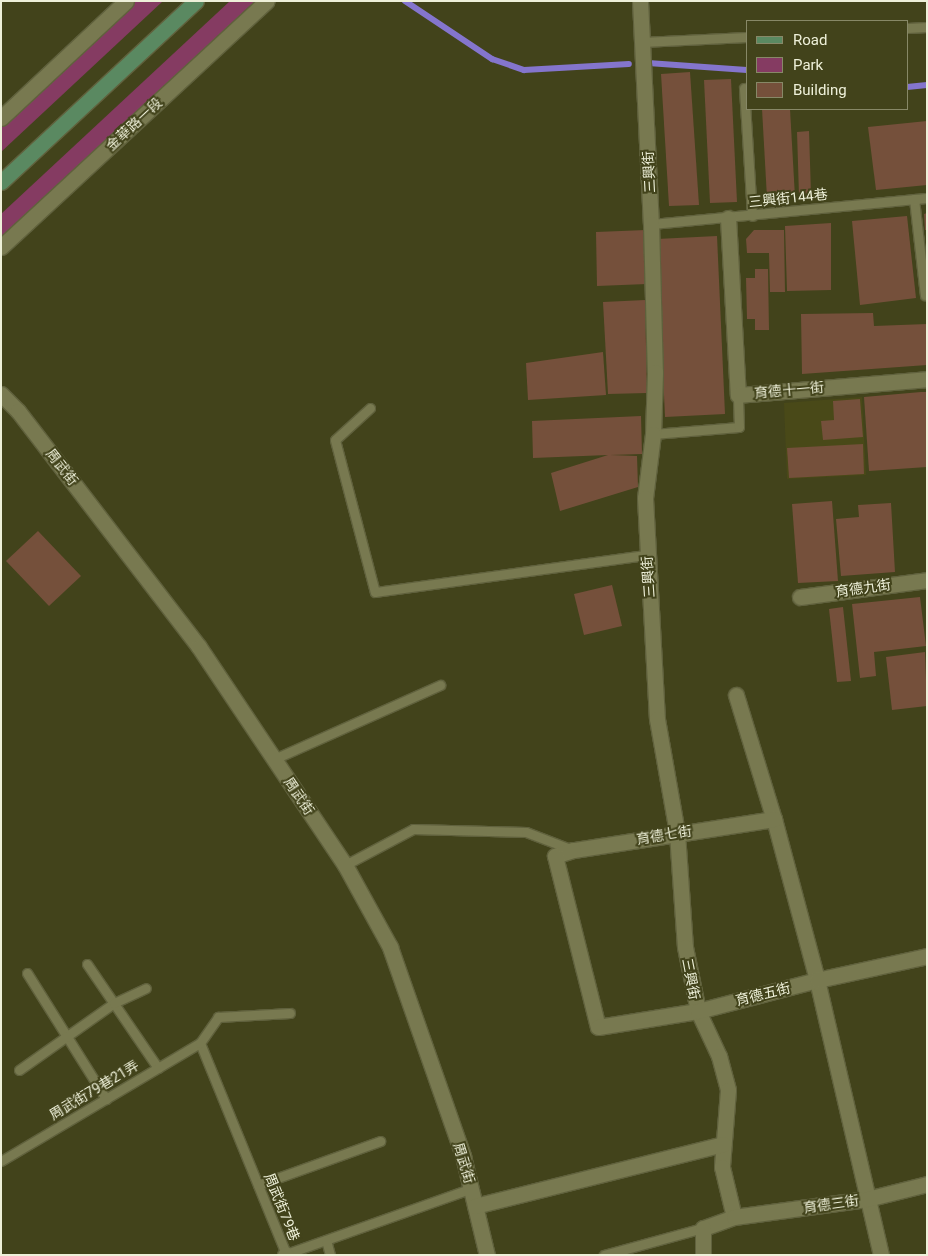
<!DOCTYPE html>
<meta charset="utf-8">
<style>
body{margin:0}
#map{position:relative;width:928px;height:1256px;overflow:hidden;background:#42431b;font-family:Roboto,"Noto Sans TC",sans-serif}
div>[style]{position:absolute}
.built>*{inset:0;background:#494918}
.green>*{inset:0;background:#853b62}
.stream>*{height:6px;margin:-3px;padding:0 3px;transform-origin:3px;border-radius:3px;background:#8475cd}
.building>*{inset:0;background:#75503b}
.roads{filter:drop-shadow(1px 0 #60613d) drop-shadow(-1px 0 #60613d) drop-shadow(0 1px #60613d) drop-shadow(0 -1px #60613d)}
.lane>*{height:9px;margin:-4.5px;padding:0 4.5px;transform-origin:4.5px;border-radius:4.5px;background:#787950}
.street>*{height:15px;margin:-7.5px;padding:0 7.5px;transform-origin:7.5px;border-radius:7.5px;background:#787950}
.secondary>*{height:15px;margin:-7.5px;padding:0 7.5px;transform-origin:7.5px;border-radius:7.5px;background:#5a8961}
span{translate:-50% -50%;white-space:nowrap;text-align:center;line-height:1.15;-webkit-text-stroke:4px #42431b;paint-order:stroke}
.street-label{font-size:14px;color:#eef0d9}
.frame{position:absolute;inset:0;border:2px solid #eef0d9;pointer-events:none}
.legend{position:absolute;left:746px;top:20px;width:162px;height:90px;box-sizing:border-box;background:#42431b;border:1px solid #878867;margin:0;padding:6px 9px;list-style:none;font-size:15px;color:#eef0d9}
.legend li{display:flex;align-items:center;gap:10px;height:25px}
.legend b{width:25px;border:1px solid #878867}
</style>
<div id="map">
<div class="built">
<i style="clip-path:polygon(862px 397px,866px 475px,787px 479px,784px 403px)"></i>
</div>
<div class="green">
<i style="clip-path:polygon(136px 1px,163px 1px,1px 152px,1px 126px)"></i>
<i style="clip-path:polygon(230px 1px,255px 1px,1px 239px,1px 214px)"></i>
</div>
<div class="stream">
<i style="left:405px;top:1px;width:105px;rotate:33.7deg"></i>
<i style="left:492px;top:59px;width:34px;rotate:19deg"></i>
<i style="left:524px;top:70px;width:105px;rotate:-3.3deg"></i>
<i style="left:648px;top:63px;width:99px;rotate:4deg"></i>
<i style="left:907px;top:87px;width:20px;rotate:-6deg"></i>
</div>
<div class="building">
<i style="clip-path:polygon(690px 72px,699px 205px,669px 206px,661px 74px)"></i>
<i style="clip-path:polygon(731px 79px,737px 202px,710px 203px,704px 80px)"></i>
<i style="clip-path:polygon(762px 109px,790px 109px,795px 197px,767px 198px)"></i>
<i style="clip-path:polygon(927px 121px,927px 185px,876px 190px,868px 127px)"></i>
<i style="clip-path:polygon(809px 131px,811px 195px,799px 196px,797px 132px)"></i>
<i style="clip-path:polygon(927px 213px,927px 230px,925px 230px,924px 214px)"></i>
<i style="clip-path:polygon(907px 216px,916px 298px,860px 305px,852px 221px)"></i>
<i style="clip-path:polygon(831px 223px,831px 290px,787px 291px,785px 226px)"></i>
<i style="clip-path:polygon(646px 230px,647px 284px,597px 286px,596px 232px)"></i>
<i style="clip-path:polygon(754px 230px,784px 230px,785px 292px,770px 292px,769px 253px,747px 253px,746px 239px)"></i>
<i style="clip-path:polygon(717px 236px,725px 414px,665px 417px,657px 239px)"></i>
<i style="clip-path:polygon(755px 269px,768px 269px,769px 330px,755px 330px,755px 319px,747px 319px,746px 278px,755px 278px)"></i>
<i style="clip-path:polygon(645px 300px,647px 393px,608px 394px,603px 302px)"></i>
<i style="clip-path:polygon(873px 313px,874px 326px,927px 324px,927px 365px,802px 374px,801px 314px)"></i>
<i style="clip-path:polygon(603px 352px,606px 395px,528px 400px,526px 363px)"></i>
<i style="clip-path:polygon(921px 392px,927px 392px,927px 467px,869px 471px,864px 397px)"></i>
<i style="clip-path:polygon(860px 399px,863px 437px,823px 440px,821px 421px,834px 420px,833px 401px)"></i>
<i style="clip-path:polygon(641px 416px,642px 454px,610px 455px,637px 456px,638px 487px,560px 511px,551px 473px,608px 455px,533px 458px,532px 421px)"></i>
<i style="clip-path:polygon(863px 444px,864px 474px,789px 478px,787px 448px)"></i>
<i style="clip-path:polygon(832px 501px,838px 581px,798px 583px,792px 504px)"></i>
<i style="clip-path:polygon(891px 503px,895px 572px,841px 576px,836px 519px,859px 517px,858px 505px)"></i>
<i style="clip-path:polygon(38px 531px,81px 576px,49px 606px,6px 561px)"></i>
<i style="clip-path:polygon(612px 585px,622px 626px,584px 635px,574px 594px)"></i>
<i style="clip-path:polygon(920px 597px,926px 646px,874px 652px,876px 676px,860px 678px,852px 604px)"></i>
<i style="clip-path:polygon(843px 607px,851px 681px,837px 682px,829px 609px)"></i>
<i style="clip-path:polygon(925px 652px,927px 706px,892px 710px,886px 657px)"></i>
</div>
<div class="roads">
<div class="lane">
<i style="left:907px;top:28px;width:20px;rotate:-3deg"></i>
<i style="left:642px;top:42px;width:105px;rotate:-2.7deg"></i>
<i style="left:744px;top:88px;width:128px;rotate:86.4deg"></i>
<i style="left:914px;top:199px;width:97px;rotate:83.5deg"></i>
<i style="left:651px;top:224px;width:277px;rotate:-5.4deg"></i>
<i style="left:370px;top:408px;width:47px;rotate:137.6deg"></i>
<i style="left:335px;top:440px;width:157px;rotate:75.3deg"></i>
<i style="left:375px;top:592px;width:274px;rotate:-7.8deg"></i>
<i style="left:653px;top:434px;width:86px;rotate:-4.7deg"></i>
<i style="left:739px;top:427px;width:32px;rotate:-92deg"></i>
<i style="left:274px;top:759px;width:182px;rotate:-24deg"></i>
<i style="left:345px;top:865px;width:77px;rotate:-27.9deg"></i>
<i style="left:413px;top:829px;width:113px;rotate:1.5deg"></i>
<i style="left:526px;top:832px;width:50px;rotate:21deg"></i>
<i style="left:87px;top:964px;width:126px;rotate:55.7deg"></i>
<i style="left:27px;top:973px;width:149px;rotate:57.9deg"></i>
<i style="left:200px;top:1043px;width:228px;rotate:67.8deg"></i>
<i style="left:286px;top:1254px;width:197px;rotate:-19.5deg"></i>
<i style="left:19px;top:1070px;width:116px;rotate:-35.2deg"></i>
<i style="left:114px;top:1003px;width:35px;rotate:-25deg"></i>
<i style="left:1px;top:1161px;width:231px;rotate:-30.7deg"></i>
<i style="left:200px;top:1043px;width:32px;rotate:-55deg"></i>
<i style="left:218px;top:1017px;width:72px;rotate:-3.2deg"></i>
<i style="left:258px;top:1185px;width:130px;rotate:-19.8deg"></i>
<i style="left:326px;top:1240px;width:16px;rotate:75deg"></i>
<i style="left:604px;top:1255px;width:103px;rotate:-15.3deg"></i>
</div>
<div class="street">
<i style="left:640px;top:1px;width:223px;rotate:87.2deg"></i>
<i style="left:651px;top:224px;width:148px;rotate:88.5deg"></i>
<i style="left:655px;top:372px;width:62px;rotate:91.8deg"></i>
<i style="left:653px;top:434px;width:64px;rotate:97.1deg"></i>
<i style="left:645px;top:498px;width:221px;rotate:86.9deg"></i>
<i style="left:657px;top:719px;width:116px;rotate:80deg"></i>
<i style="left:677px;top:833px;width:114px;rotate:86deg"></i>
<i style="left:685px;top:947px;width:65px;rotate:78.5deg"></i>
<i style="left:698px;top:1011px;width:50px;rotate:65deg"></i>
<i style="left:719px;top:1056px;width:35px;rotate:75deg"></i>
<i style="left:728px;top:1090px;width:77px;rotate:94.5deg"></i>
<i style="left:722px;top:1167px;width:51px;rotate:76.5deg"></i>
<i style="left:734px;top:1217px;width:33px;rotate:160deg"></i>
<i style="left:703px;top:1228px;width:27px;rotate:90deg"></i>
<i style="left:1px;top:118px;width:171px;rotate:-43.1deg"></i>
<i style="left:728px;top:218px;width:177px;rotate:86.8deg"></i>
<i style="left:738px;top:395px;width:190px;rotate:-4.8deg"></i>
<i style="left:1px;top:247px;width:362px;rotate:-42.8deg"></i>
<i style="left:1px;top:394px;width:24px;rotate:45deg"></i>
<i style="left:18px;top:411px;width:297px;rotate:52.5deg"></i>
<i style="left:199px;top:647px;width:262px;rotate:56.2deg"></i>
<i style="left:345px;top:865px;width:94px;rotate:61.2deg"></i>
<i style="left:390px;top:947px;width:221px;rotate:70.7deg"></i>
<i style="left:463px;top:1156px;width:102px;rotate:76.4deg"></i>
<i style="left:800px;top:597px;width:128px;rotate:-7.6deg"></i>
<i style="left:736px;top:695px;width:130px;rotate:73deg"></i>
<i style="left:774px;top:819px;width:167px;rotate:75deg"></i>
<i style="left:817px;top:980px;width:282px;rotate:76.9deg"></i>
<i style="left:774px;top:819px;width:203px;rotate:171.2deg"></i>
<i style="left:573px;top:850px;width:19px;rotate:162deg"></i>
<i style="left:555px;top:856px;width:176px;rotate:75.9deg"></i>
<i style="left:598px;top:1027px;width:101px;rotate:-9.1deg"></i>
<i style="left:698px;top:1011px;width:123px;rotate:-14.6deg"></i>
<i style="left:817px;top:980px;width:113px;rotate:-12.3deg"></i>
<i style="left:475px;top:1206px;width:256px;rotate:-14deg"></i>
<i style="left:734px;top:1217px;width:134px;rotate:-7.7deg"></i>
<i style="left:867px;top:1199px;width:62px;rotate:-14deg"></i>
<i style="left:285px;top:1255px;width:1px;rotate:-45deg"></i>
</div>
<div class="secondary">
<i style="left:1px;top:182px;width:266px;rotate:-42.9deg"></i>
</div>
</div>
<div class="street-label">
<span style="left:134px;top:124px;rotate:-43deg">金華路一段</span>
<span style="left:649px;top:172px;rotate:-93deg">三興街</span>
<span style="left:788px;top:198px;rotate:-6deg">三興街144巷</span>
<span style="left:789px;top:390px;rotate:-5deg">育德十一街</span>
<span style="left:62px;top:467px;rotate:52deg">周武街</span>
<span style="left:648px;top:577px;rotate:-94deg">三興街</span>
<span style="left:863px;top:588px;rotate:-8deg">育德九街</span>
<span style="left:299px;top:796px;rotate:56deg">周武街</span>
<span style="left:664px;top:835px;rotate:-9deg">育德七街</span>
<span style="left:691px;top:979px;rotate:79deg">三興街</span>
<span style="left:763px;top:994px;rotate:-14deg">育德五街</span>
<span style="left:94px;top:1090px;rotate:-31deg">周武街79巷21弄</span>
<span style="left:464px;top:1163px;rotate:73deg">周武街</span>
<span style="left:831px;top:1204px;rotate:-8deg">育德三街</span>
<span style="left:282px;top:1207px;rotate:68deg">周武街79巷</span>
</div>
<div class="frame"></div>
<ul class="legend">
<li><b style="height:6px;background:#5a8961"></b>Road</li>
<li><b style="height:14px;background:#853b62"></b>Park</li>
<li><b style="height:14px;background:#75503b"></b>Building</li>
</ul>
</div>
